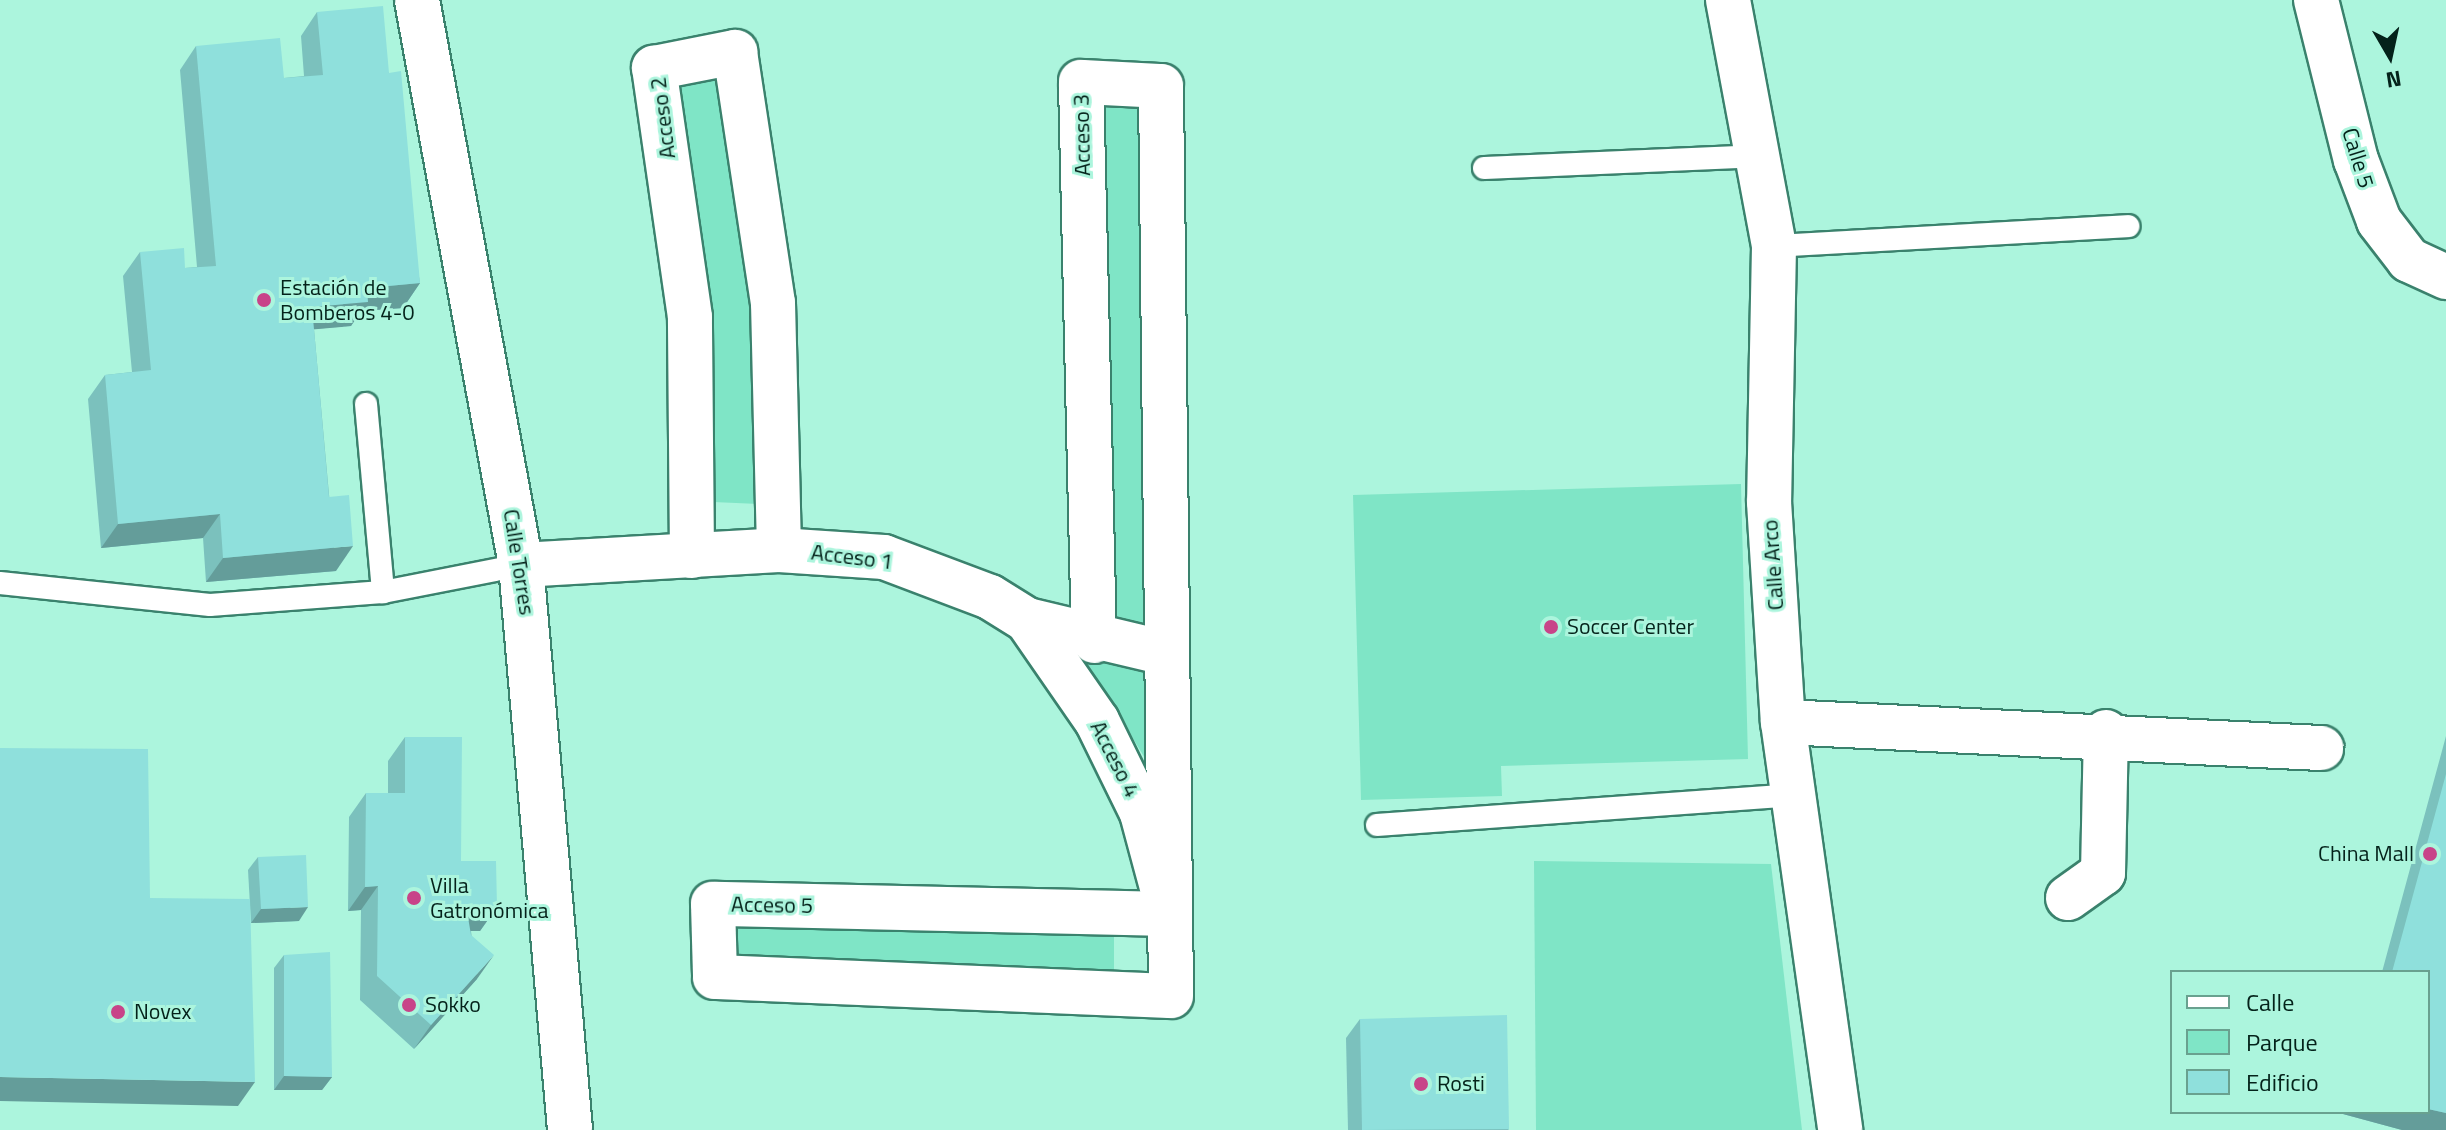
<!DOCTYPE html>
<meta charset="utf-8">
<style>
body{margin:0}
#map{position:relative;width:2446px;height:1130px;overflow:hidden;background:#acf5dd;font-family:"Titillium Web",sans-serif}
div>[style]{position:absolute}
.green>*{inset:0;background:#7fe5c6}
.roads{filter:drop-shadow(2px 0 #3a826d) drop-shadow(-2px 0 #3a826d) drop-shadow(0 2px #3a826d) drop-shadow(0 -2px #3a826d)}
.lane>*{height:22px;margin:-11px;padding:0 11px;transform-origin:11px;border-radius:11px;background:#fff}
.street>*{height:44px;margin:-22px;padding:0 22px;transform-origin:22px;border-radius:22px;background:#fff}
.wall>*{inset:0;background:#7bc1bd}
.shaded-wall>*{inset:0;background:#649d9a}
.building>*{inset:0;background:#8fe0dc}
.dots>*{width:22px;height:22px;translate:-50% -50%;box-sizing:border-box;border:4px solid #acf5dd;border-radius:50%}
span{translate:-50% -50%;white-space:nowrap;text-align:center;line-height:1.15;-webkit-text-stroke:6px #acf5dd;paint-order:stroke}
.street-label{font-size:22px;color:#04221a}
.poi-label{font-size:22px;color:#04221a}
.left{translate:0 -50%;text-align:left}
.right{translate:-100% -50%;text-align:right}
.legend{position:absolute;left:2170px;top:970px;width:260px;height:144px;box-sizing:border-box;background:#acf5dd;border:2px solid #69a18f;margin:0;padding:10px 14px;list-style:none;font-size:24px;color:#04221a}
.legend li{display:flex;align-items:center;gap:16px;height:40px}
.legend b{width:40px;border:2px solid #69a18f}
.north{position:absolute;left:2350px;top:16px;width:80px;height:80px;-webkit-text-stroke:6px #acf5dd;paint-order:stroke;rotate:171deg;font-size:22px;font-weight:700;line-height:32px;text-align:center;color:#04221a}
.north::after{content:'';display:block;margin:auto;width:28px;height:36px;background:#04221a;clip-path:polygon(50% 0,100% 100%,50% 72%,0 100%)}
</style>
<div id="map">
<div class="green">
<i style="clip-path:polygon(724px 72px,755px 294px,759px 504px,713px 502px,708px 288px,679px 81px)"></i>
<i style="clip-path:polygon(1095px 104px,1142px 104px,1152px 631px,1108px 613px)"></i>
<i style="clip-path:polygon(1741px 484px,1748px 759px,1501px 766px,1502px 796px,1361px 800px,1353px 495px)"></i>
<i style="clip-path:polygon(1067px 648px,1152px 673px,1154px 773px,1115px 709px)"></i>
<i style="clip-path:polygon(1534px 861px,1771px 864px,1802px 1130px,1536px 1130px)"></i>
<i style="clip-path:polygon(730px 916px,1114px 929px,1114px 978px,733px 966px)"></i>
</div>
<div class="roads">
<div class="lane">
<i style="left:1484px;top:168px;width:272px;rotate:-2.5deg"></i>
<i style="left:1774px;top:246px;width:355px;rotate:-3.2deg"></i>
<i style="left:366px;top:404px;width:189px;rotate:84.8deg"></i>
<i style="left:0;top:583px;width:211px;rotate:6deg"></i>
<i style="left:210px;top:605px;width:173px;rotate:-4.3deg"></i>
<i style="left:383px;top:592px;width:141px;rotate:-11.1deg"></i>
<i style="left:1377px;top:825px;width:415px;rotate:-4.1deg"></i>
</div>
<div class="street">
<i style="left:417px;top:0;width:574px;rotate:79.57deg"></i>
<i style="left:521px;top:565px;width:567px;rotate:85.04deg"></i>
<i style="left:1728px;top:0;width:250px;rotate:79.4deg"></i>
<i style="left:1774px;top:246px;width:256px;rotate:91.1deg"></i>
<i style="left:1769px;top:502px;width:220px;rotate:86.4deg"></i>
<i style="left:1783px;top:722px;width:412px;rotate:82deg"></i>
<i style="left:2316px;top:0;width:165px;rotate:76deg"></i>
<i style="left:2356px;top:160px;width:65px;rotate:69.3deg"></i>
<i style="left:2379px;top:221px;width:49px;rotate:52.4deg"></i>
<i style="left:2409px;top:260px;width:41px;rotate:24.7deg"></i>
<i style="left:692px;top:556px;width:239px;rotate:-90.5deg"></i>
<i style="left:690px;top:317px;width:252px;rotate:-98.2deg"></i>
<i style="left:654px;top:68px;width:83px;rotate:-11.2deg"></i>
<i style="left:735px;top:52px;width:254px;rotate:81.4deg"></i>
<i style="left:773px;top:303px;width:247px;rotate:88.6deg"></i>
<i style="left:521px;top:565px;width:258px;rotate:-3.3deg"></i>
<i style="left:779px;top:550px;width:105px;rotate:3.8deg"></i>
<i style="left:884px;top:557px;width:113px;rotate:20.7deg"></i>
<i style="left:990px;top:597px;width:44px;rotate:31.9deg"></i>
<i style="left:1027px;top:620px;width:143px;rotate:13.4deg"></i>
<i style="left:1027px;top:620px;width:123px;rotate:55.3deg"></i>
<i style="left:1097px;top:721px;width:102px;rotate:63.9deg"></i>
<i style="left:1142px;top:813px;width:105px;rotate:75deg"></i>
<i style="left:1169px;top:914px;width:456px;rotate:-178.7deg"></i>
<i style="left:713px;top:904px;width:73px;rotate:88.4deg"></i>
<i style="left:715px;top:977px;width:456px;rotate:2.4deg"></i>
<i style="left:1171px;top:996px;width:910px;rotate:-90.63deg"></i>
<i style="left:1161px;top:86px;width:80px;rotate:-177.1deg"></i>
<i style="left:1081px;top:82px;width:559px;rotate:88.67deg"></i>
<i style="left:1783px;top:722px;width:539px;rotate:2.77deg"></i>
<i style="left:2068px;top:898px;width:43px;rotate:-35.5deg"></i>
<i style="left:2103px;top:873px;width:141px;rotate:-88.8deg"></i>
</div>
</div>
<div class="wall">
<i style="clip-path:polygon(317px 12px,389px 73px,420px 283px,403px 308px,361px 311px,351px 326px,314px 329px,336px 571px,206px 582px,203px 538px,101px 548px,88px 399px,105px 375px,132px 372px,123px 276px,140px 252px,185px 268px,197px 267px,180px 70px,196px 46px,284px 78px,304px 76px,301px 36px)"></i>
<i style="clip-path:polygon(2446px 736px,2446px 1130px,2402px 1130px,2343px 1114px,2344px 1112px,2428px 1112px,2428px 972px,2382px 972px)"></i>
<i style="clip-path:polygon(405px 737px,461px 861px,497px 907px,480px 931px,471px 931px,477px 979px,414px 1049px,360px 1000px,361px 910px,348px 911px,349px 817px,366px 793px,388px 793px,388px 761px)"></i>
<i style="clip-path:polygon(258px 857px,299px 921px,251px 923px,248px 870px)"></i>
<i style="clip-path:polygon(284px 955px,332px 1077px,322px 1090px,274px 1090px,274px 968px)"></i>
<i style="clip-path:polygon(1360px 1019px,1509px 1129px,1508px 1130px,1348px 1130px,1346px 1038px)"></i>
</div>
<div class="shaded-wall">
<i style="clip-path:polygon(420px 283px,403px 308px,361px 311px,351px 326px,295px 331px,312px 307px,367px 288px)"></i>
<i style="clip-path:polygon(220px 514px,203px 538px,101px 548px,118px 524px)"></i>
<i style="clip-path:polygon(353px 546px,336px 571px,206px 582px,223px 558px)"></i>
<i style="clip-path:polygon(378px 886px,361px 910px,348px 911px,365px 887px)"></i>
<i style="clip-path:polygon(308px 907px,299px 921px,251px 923px,261px 909px)"></i>
<i style="clip-path:polygon(478px 907px,497px 907px,480px 931px,462px 931px,468px 917px)"></i>
<i style="clip-path:polygon(494px 955px,477px 979px,414px 1049px,431px 1025px)"></i>
<i style="clip-path:polygon(284px 1076px,332px 1077px,322px 1090px,274px 1090px)"></i>
<i style="clip-path:polygon(0 1077px,255px 1082px,238px 1106px,0 1101px)"></i>
<i style="clip-path:polygon(2428px 1109px,2446px 1113px,2446px 1130px,2402px 1130px,2343px 1114px,2345px 1112px,2428px 1112px)"></i>
</div>
<div class="building">
<i style="clip-path:polygon(383px 6px,389px 73px,401px 71px,420px 283px,367px 288px,368px 302px,312px 307px,329px 497px,349px 495px,353px 546px,223px 558px,220px 514px,118px 524px,105px 375px,151px 370px,140px 252px,184px 248px,185px 268px,216px 266px,196px 46px,280px 38px,284px 78px,323px 75px,317px 12px)"></i>
<i style="clip-path:polygon(405px 737px,462px 737px,461px 861px,496px 861px,497px 907px,478px 907px,468px 917px,471px 935px,494px 955px,431px 1025px,377px 976px,378px 886px,365px 887px,366px 793px,405px 793px)"></i>
<i style="clip-path:polygon(0 748px,148px 749px,150px 898px,250px 899px,255px 1082px,0 1077px)"></i>
<i style="clip-path:polygon(2446px 774px,2446px 1113px,2428px 1109px,2428px 972px,2392px 972px)"></i>
<i style="clip-path:polygon(306px 855px,308px 907px,261px 909px,258px 857px)"></i>
<i style="clip-path:polygon(330px 952px,332px 1077px,284px 1076px,284px 955px)"></i>
<i style="clip-path:polygon(1507px 1015px,1509px 1129px,1362px 1130px,1360px 1019px)"></i>
</div>
<div class="dots">
<i style="left:264px;top:300px;background:#c84489"></i>
<i style="left:1551px;top:627px;background:#c84489"></i>
<i style="left:2430px;top:854px;background:#c84489"></i>
<i style="left:414px;top:898px;background:#c84489"></i>
<i style="left:409px;top:1005px;background:#c84489"></i>
<i style="left:118px;top:1012px;background:#c84489"></i>
<i style="left:1421px;top:1084px;background:#c84489"></i>
</div>
<div class="street-label">
<span style="left:663px;top:118px;rotate:-97deg">Acceso 2</span>
<span style="left:1082px;top:135px;rotate:-91deg">Acceso 3</span>
<span style="left:2358px;top:158px;rotate:73deg">Calle 5</span>
<span style="left:852px;top:557px;rotate:7deg">Acceso 1</span>
<span style="left:519px;top:562px;rotate:81deg">Calle Torres</span>
<span style="left:1773px;top:565px;rotate:-94deg">Calle Arco</span>
<span style="left:1115px;top:759px;rotate:63deg">Acceso 4</span>
<span style="left:772px;top:905px;rotate:1deg">Acceso 5</span>
</div>
<div class="poi-label">
<span class="left" style="left:280px;top:300px">Estación de<br>Bomberos 4-0</span>
<span class="left" style="left:1567px;top:627px">Soccer Center</span>
<span class="right" style="left:2414px;top:854px">China Mall</span>
<span class="left" style="left:430px;top:898px">Villa<br>Gatronómica</span>
<span class="left" style="left:425px;top:1005px">Sokko</span>
<span class="left" style="left:134px;top:1012px">Novex</span>
<span class="left" style="left:1437px;top:1084px">Rosti</span>
</div>
<ul class="legend">
<li><b style="height:10px;background:#fff"></b>Calle</li>
<li><b style="height:22px;background:#7fe5c6"></b>Parque</li>
<li><b style="height:22px;background:#8fe0dc"></b>Edificio</li>
</ul>
<div class="north">N</div>
</div>
